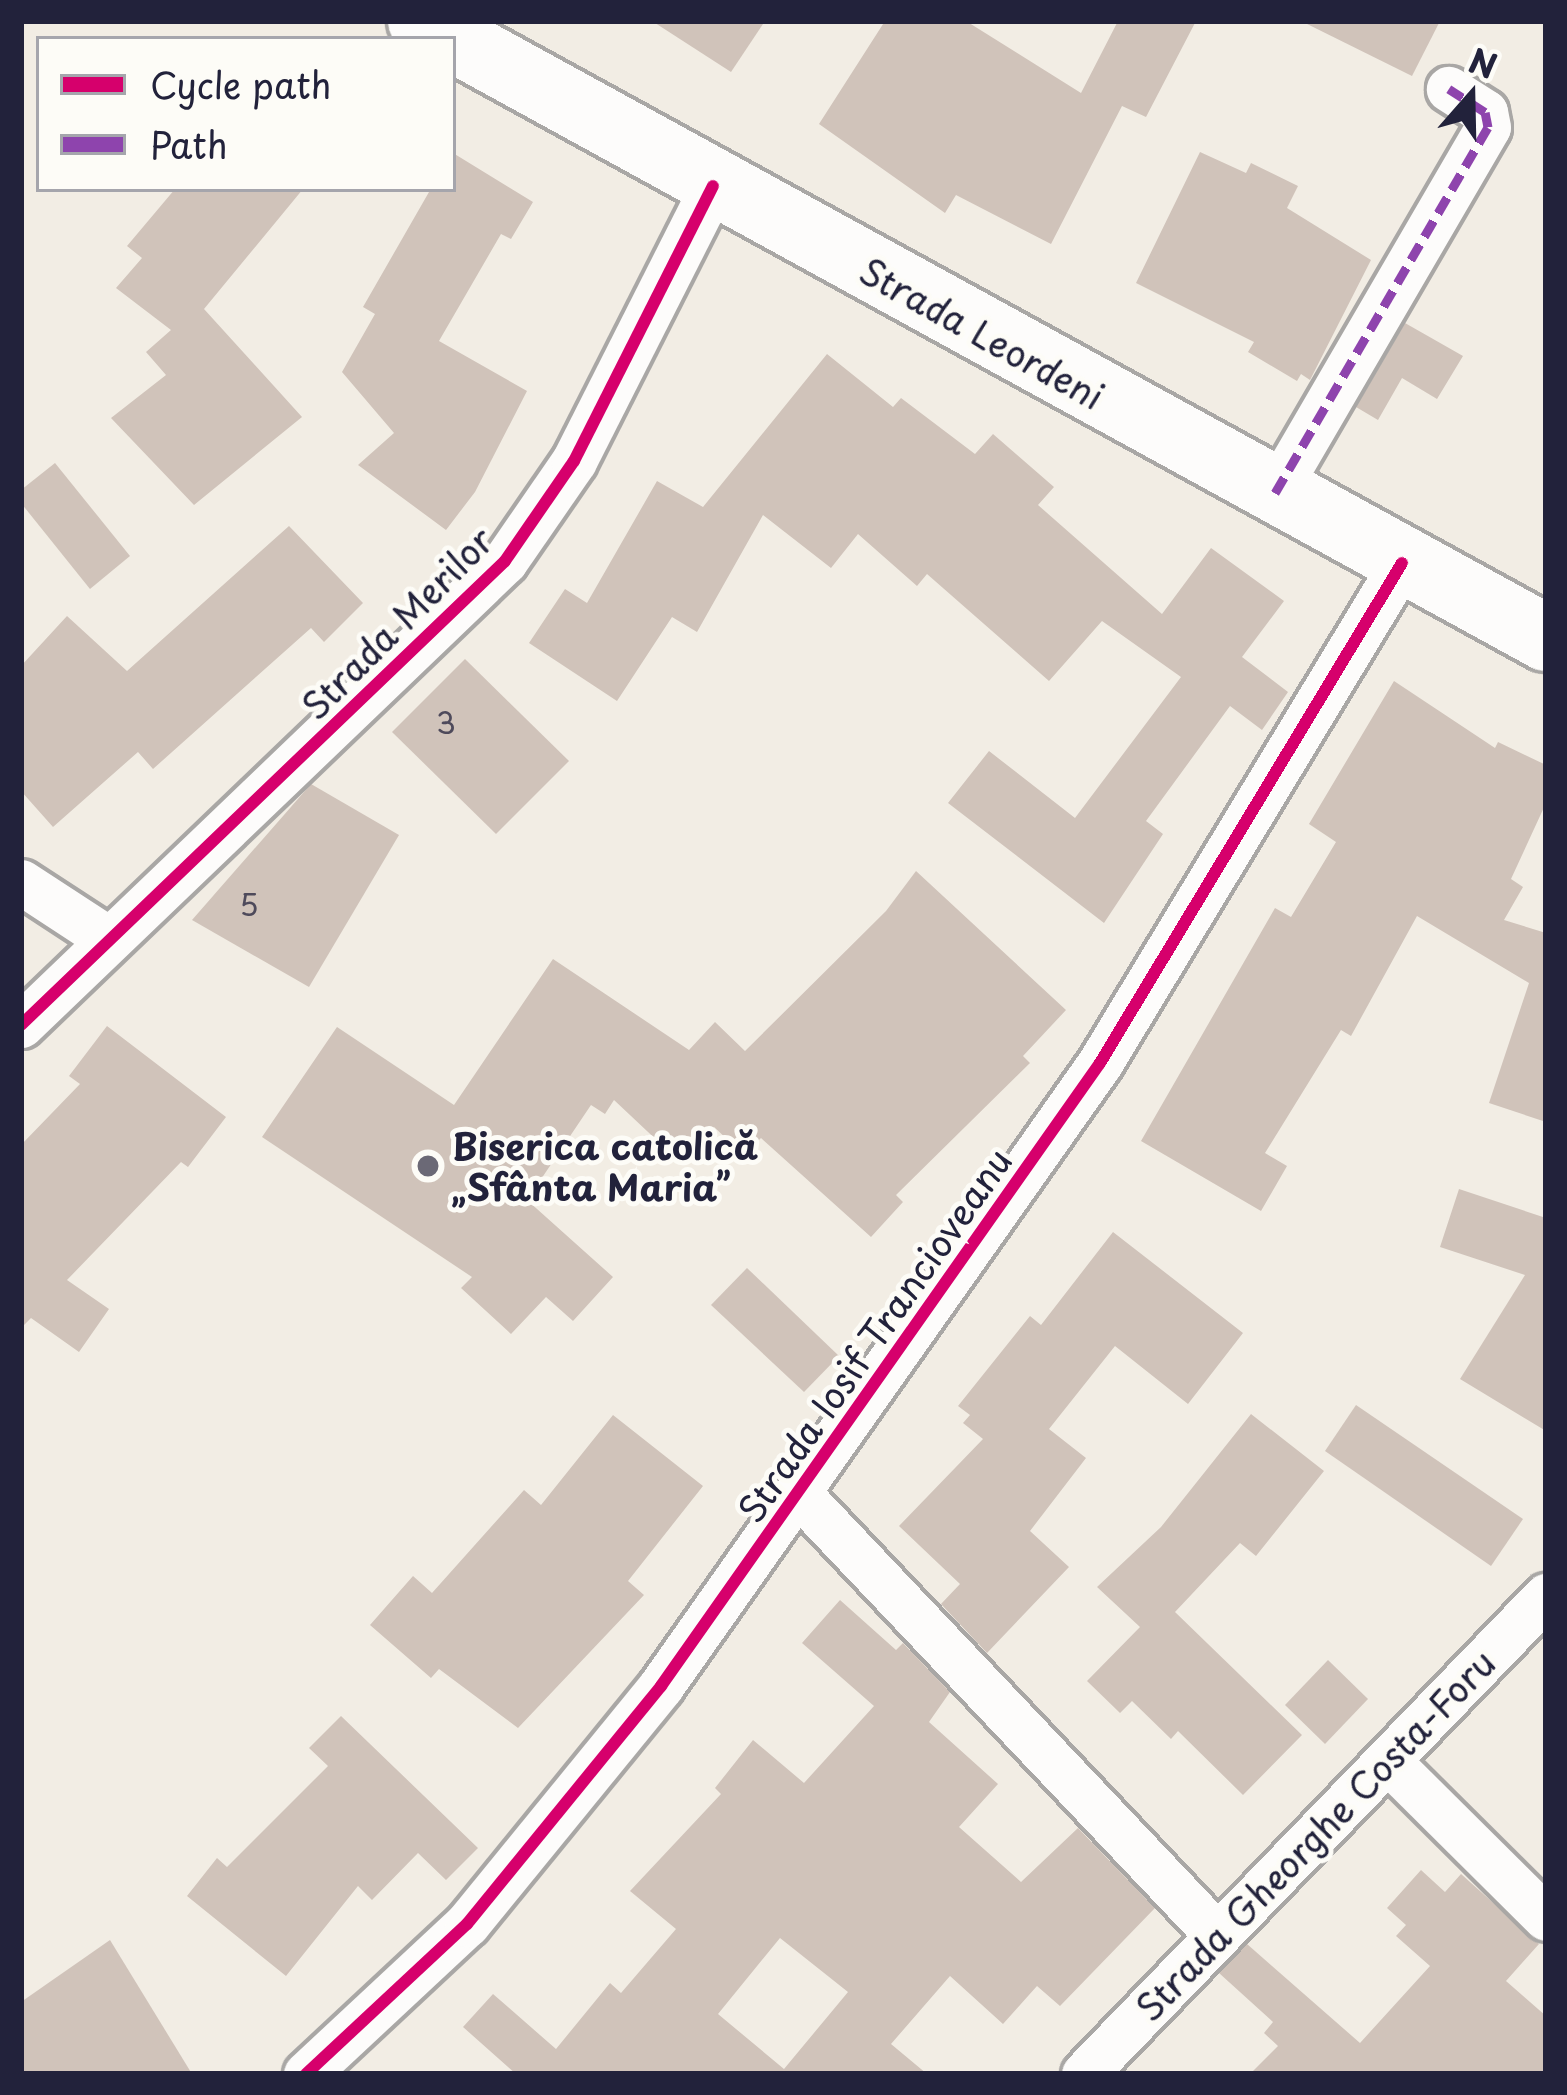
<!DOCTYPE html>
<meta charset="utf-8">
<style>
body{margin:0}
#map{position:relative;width:1567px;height:2095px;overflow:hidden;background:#f2ede4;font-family:"Playpen Sans",sans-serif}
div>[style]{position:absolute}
.building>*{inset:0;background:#d0c3ba}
.roads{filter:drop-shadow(3px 0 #a9a7a5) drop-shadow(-3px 0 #a9a7a5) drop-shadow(0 3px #a9a7a5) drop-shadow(0 -3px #a9a7a5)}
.minor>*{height:45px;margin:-22.5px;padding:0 22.5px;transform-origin:22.5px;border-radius:22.5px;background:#fdfcfb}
.secondary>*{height:66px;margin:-33px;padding:0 33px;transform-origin:33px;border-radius:33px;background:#fdfcfb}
.quiet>*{height:9px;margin-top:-4.5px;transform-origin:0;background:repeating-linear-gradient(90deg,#8e44ad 0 18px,transparent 0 27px)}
.cycleway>*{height:12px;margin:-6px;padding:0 6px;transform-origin:6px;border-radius:6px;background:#d6006c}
.dots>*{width:33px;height:33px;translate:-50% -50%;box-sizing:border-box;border:6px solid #fdfcf7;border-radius:50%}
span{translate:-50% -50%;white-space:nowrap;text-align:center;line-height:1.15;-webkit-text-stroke:10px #fdfcf7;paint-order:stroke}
.number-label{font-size:30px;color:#4e4a5b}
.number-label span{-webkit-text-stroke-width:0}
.street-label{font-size:36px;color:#22223b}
.poi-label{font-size:36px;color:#22223b;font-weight:700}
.left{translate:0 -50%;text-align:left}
.frame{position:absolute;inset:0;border:24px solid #22223b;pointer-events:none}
.legend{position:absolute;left:36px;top:36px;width:420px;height:156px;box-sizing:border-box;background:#fdfcf7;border:3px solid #a5a5ac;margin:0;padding:15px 21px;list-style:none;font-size:36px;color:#22223b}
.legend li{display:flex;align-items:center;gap:24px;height:60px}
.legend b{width:60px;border:3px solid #a5a5ac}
.north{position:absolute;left:1411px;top:36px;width:120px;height:120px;-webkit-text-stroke:9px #fdfcf7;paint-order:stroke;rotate:20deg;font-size:33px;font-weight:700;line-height:48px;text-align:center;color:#22223b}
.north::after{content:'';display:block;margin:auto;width:42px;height:54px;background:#22223b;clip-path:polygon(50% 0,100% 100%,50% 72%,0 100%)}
</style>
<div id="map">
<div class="building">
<i style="clip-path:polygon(652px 21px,765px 21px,731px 72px)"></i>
<i style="clip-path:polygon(885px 21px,966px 21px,1081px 93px,1118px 21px,1196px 21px,1146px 117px,1122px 106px,1051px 244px,956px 195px,945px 213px,819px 124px)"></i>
<i style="clip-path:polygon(1301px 21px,1440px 21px,1412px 76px)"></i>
<i style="clip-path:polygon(1200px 152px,1246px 173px,1251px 163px,1298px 186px,1287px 208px,1371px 260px,1310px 380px,1301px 374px,1297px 381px,1248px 352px,1254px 342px,1136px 283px)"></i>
<i style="clip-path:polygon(453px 153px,533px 202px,511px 239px,501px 234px,439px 341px,527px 391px,475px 492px,446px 530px,358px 465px,394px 433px,342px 372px,375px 314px,363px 307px,429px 192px,453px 189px)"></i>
<i style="clip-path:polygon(175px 189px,303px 189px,204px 309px,302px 417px,194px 505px,111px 418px,166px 375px,146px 352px,171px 330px,116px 288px,142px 258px,127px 246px)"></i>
<i style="clip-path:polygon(1405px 323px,1463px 356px,1437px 399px,1402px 378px,1378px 420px,1356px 407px)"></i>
<i style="clip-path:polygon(827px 354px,893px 407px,901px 398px,975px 454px,993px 434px,1054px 487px,1038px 505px,1162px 614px,1211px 548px,1284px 601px,1242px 657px,1288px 692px,1262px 730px,1230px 706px,1146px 821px,1163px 834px,1104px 923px,948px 803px,989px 751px,1075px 818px,1181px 677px,1102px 621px,1049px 681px,927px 574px,917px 586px,858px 534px,831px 568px,763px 515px,697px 632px,672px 617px,617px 701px,529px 643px,565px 589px,587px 603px,657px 481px,703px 507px)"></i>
<i style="clip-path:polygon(55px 463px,130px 556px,90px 589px,21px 503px,21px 490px)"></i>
<i style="clip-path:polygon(289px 526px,363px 603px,324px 642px,311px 628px,153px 769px,138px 752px,53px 827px,21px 791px,21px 666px,67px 616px,127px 671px)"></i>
<i style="clip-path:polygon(465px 659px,569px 761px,496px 834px,392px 732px)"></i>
<i style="clip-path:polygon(1394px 681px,1495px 748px,1498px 742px,1546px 765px,1546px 803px,1511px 879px,1523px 887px,1504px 920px,1546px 933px,1546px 1122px,1489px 1103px,1529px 983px,1417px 916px,1351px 1036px,1341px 1030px,1265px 1153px,1287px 1166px,1261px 1211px,1141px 1141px,1275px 908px,1291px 917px,1336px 842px,1309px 824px)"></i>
<i style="clip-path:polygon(311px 784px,399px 835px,309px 987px,192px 920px)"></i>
<i style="clip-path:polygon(916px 871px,1066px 1010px,1023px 1056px,1030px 1063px,896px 1195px,903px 1202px,871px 1237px,761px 1138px,744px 1155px,714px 1127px,681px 1163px,614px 1100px,605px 1114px,591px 1105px,527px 1200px,613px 1277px,573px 1321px,546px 1297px,511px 1334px,461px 1288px,472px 1277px,262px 1137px,337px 1027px,454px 1105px,553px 959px,689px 1050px,715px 1022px,745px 1051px,886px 911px)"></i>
<i style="clip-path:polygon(107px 1026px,226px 1117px,188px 1167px,181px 1162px,67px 1280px,109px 1309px,79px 1352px,31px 1318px,21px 1328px,21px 1145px,80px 1084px,69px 1076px)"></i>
<i style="clip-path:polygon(1459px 1189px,1546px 1218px,1546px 1431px,1460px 1379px,1525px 1275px,1440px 1247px)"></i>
<i style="clip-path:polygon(1113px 1232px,1243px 1333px,1188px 1404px,1115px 1346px,1049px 1429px,1086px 1458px,1030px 1531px,1069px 1567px,987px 1653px,941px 1604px,960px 1584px,899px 1526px,983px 1439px,963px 1423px,970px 1415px,958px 1406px,1030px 1316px,1041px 1325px)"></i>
<i style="clip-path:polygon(747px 1268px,839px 1356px,804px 1392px,711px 1305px)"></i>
<i style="clip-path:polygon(1356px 1405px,1523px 1519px,1491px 1566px,1325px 1451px)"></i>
<i style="clip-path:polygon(1251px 1414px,1324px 1471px,1256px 1556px,1240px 1543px,1175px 1612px,1302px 1735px,1243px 1795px,1178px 1731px,1171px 1739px,1132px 1701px,1120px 1713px,1087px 1681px,1140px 1627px,1097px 1587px,1161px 1527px)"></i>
<i style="clip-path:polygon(613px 1415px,703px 1486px,628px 1581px,644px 1595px,518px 1728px,439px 1669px,431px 1678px,370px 1625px,413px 1576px,432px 1593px,524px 1490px,541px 1505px)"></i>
<i style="clip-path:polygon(evenodd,840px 1600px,896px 1650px,903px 1643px,950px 1692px,929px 1722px,998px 1784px,959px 1827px,1021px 1882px,1078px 1828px,1155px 1908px,1060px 2006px,1037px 1986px,1003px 2024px,950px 1976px,891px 2044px,927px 2074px,516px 2074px,463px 2027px,493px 1994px,556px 2049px,610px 1983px,621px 1993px,676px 1929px,630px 1891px,721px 1794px,715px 1788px,753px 1740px,804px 1783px,874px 1706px,802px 1643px,840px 1600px,780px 1938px,848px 1992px,784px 2069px,718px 2014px,780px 1938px)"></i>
<i style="clip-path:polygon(1328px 1660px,1368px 1699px,1325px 1744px,1285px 1705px)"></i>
<i style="clip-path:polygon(341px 1716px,478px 1848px,446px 1880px,418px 1853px,372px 1900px,358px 1886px,286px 1976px,187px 1896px,217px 1858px,227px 1867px,328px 1766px,309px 1748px)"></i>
<i style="clip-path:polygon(1421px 1870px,1445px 1892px,1461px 1874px,1539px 1944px,1506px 1981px,1546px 2016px,1546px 2074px,1250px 2074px,1278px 2046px,1264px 2033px,1273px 2022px,1219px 1973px,1247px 1944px,1360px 2043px,1430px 1966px,1396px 1936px,1406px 1925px,1387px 1908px)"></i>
<i style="clip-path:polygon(110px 1940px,192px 2074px,21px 2074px,21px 2002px)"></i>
</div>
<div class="roads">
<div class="minor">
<i style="left:1275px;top:493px;width:423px;rotate:-59.8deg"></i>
<i style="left:1488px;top:127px;width:15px;rotate:-101deg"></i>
<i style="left:1485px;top:112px;width:43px;rotate:-147.4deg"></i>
<i style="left:21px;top:882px;width:104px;rotate:33.2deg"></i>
<i style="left:21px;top:1025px;width:670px;rotate:-43.79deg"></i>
<i style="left:505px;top:561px;width:121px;rotate:-55.4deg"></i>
<i style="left:574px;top:461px;width:308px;rotate:-63.2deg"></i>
<i style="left:798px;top:1493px;width:610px;rotate:46.53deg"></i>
<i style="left:1389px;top:1762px;width:221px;rotate:44.8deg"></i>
<i style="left:306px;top:2074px;width:220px;rotate:-43deg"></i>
<i style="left:467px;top:1924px;width:307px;rotate:-50.8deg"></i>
<i style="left:661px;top:1686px;width:762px;rotate:-54.83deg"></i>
<i style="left:1100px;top:1063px;width:584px;rotate:-58.87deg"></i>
<i style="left:1084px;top:2074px;width:665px;rotate:-45.98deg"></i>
</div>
<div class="secondary">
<i style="left:421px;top:21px;width:1283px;rotate:28.74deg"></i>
</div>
</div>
<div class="quiet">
<i style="left:1275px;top:493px;width:423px;rotate:-59.8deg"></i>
<i style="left:1488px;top:127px;width:15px;rotate:-101deg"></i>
<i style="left:1485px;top:112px;width:43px;rotate:-147.4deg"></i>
</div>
<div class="cycleway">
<i style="left:21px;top:1025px;width:670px;rotate:-43.79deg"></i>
<i style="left:505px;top:561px;width:121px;rotate:-55.4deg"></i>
<i style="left:574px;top:461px;width:308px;rotate:-63.2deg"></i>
<i style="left:306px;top:2074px;width:220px;rotate:-43deg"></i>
<i style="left:467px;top:1924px;width:307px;rotate:-50.8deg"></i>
<i style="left:661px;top:1686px;width:762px;rotate:-54.83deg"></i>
<i style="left:1100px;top:1063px;width:584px;rotate:-58.87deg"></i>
</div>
<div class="dots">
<i style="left:428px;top:1166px;background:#6b6976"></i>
</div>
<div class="number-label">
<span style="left:446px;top:722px">3</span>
<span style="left:249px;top:904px">5</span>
</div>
<div class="street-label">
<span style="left:982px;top:333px;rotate:29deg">Strada Leordeni</span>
<span style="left:397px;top:623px;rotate:-45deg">Strada Merilor</span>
<span style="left:874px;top:1335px;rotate:-55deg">Strada Iosif Trancioveanu</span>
<span style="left:1315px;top:1835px;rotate:-46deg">Strada Gheorghe Costa-Foru</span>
</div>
<div class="poi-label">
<span class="left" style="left:452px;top:1166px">Biserica catolică<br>„Sfânta Maria”</span>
</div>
<div class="frame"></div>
<ul class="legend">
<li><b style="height:15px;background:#d6006c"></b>Cycle path</li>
<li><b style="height:15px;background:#8e44ad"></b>Path</li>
</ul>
<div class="north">N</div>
</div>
